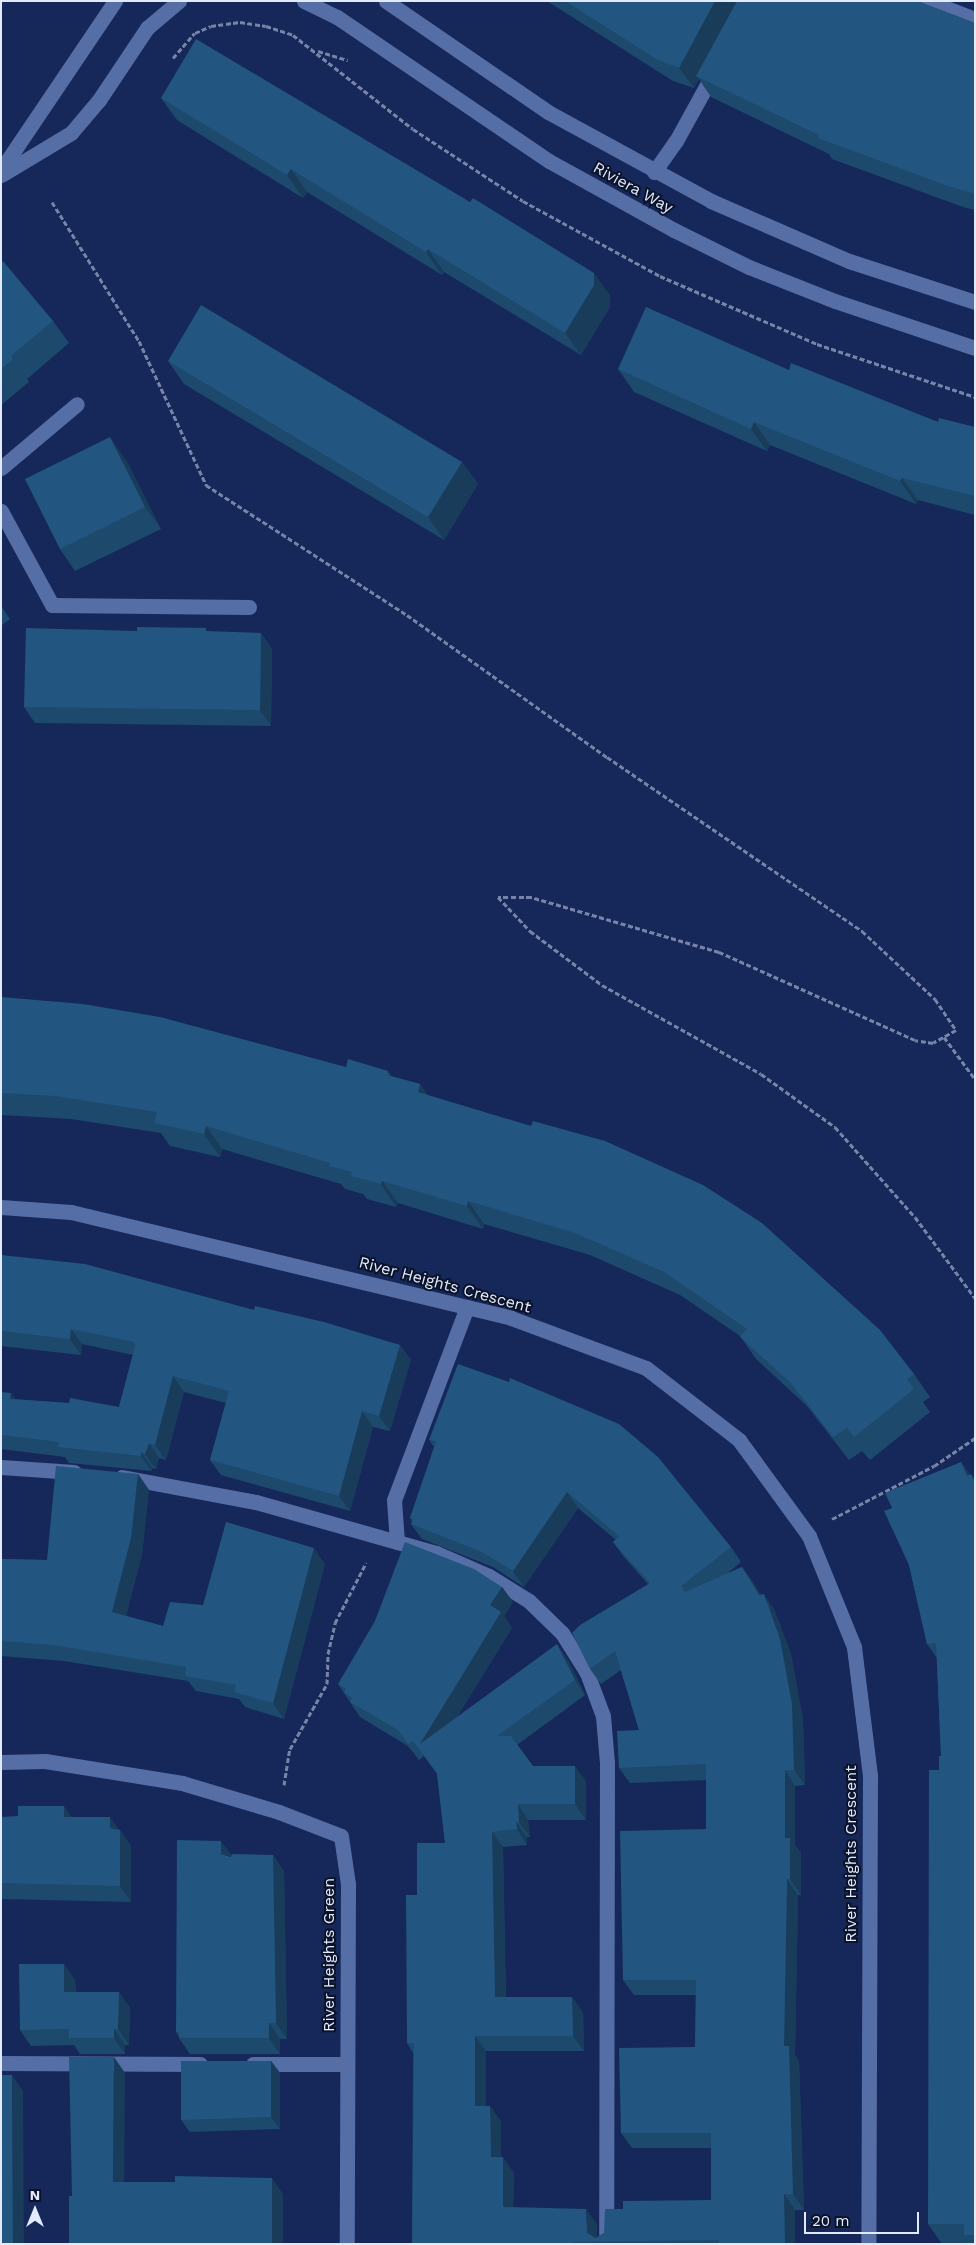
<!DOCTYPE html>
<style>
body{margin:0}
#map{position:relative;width:976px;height:2245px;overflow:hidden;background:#162859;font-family:"Work Sans",sans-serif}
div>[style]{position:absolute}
.path>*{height:3px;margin-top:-1.5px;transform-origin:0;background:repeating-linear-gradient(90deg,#7784a8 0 5px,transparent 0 7.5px)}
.lane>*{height:15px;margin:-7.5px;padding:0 7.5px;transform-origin:7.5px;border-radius:7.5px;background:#566ea6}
.street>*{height:15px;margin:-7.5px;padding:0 7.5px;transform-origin:7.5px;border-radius:7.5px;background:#566ea6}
.secondary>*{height:15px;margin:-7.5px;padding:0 7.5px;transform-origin:7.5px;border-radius:7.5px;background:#566ea6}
.wall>*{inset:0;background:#1d496d}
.shaded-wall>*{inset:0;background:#183c59}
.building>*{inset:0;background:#22557f}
span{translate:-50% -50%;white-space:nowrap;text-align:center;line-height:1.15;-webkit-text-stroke:4px #0a1329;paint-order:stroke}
.street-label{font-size:16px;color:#e2eafe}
.frame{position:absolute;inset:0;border:2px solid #e2eafe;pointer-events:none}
.north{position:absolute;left:10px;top:2185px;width:50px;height:50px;-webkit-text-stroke:4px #0a1329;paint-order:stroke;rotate:0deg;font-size:14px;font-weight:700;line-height:20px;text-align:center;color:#e2eafe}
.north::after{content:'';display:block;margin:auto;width:18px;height:22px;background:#e2eafe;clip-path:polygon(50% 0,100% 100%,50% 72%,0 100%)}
.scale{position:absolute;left:804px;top:2212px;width:115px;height:22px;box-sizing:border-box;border:2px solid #e2eafe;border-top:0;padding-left:6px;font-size:15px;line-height:18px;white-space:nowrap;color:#e2eafe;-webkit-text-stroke:4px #0a1329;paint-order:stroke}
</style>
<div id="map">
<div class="path">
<i style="left:318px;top:51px;width:31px;rotate:17deg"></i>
<i style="left:173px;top:58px;width:33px;rotate:-49deg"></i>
<i style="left:195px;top:33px;width:17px;rotate:-24deg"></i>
<i style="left:211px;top:26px;width:29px;rotate:-8deg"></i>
<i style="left:240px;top:22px;width:26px;rotate:9deg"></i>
<i style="left:266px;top:26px;width:28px;rotate:18deg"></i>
<i style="left:293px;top:35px;width:152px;rotate:38.1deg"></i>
<i style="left:413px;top:129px;width:131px;rotate:33.2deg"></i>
<i style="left:523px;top:201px;width:156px;rotate:28.7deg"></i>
<i style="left:660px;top:276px;width:171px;rotate:23.4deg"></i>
<i style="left:817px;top:344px;width:167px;rotate:18.5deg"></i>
<i style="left:52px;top:202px;width:164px;rotate:58deg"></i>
<i style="left:139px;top:341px;width:159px;rotate:65deg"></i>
<i style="left:206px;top:485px;width:239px;rotate:32.9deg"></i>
<i style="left:407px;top:615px;width:245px;rotate:35.4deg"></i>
<i style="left:607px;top:757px;width:309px;rotate:34.3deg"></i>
<i style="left:862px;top:931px;width:100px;rotate:43deg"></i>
<i style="left:935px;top:999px;width:37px;rotate:56deg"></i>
<i style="left:956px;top:1030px;width:26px;rotate:151deg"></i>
<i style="left:933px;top:1043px;width:18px;rotate:-171deg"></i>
<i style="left:915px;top:1040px;width:215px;rotate:-155.8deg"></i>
<i style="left:719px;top:952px;width:196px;rotate:-163.7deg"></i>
<i style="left:531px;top:897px;width:33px;rotate:180deg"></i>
<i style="left:498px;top:897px;width:47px;rotate:46.7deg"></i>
<i style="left:530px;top:931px;width:90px;rotate:36.9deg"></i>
<i style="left:602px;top:985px;width:182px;rotate:29.2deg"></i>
<i style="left:761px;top:1074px;width:91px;rotate:35.6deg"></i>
<i style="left:835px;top:1127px;width:120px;rotate:48.4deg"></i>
<i style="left:915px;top:1217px;width:101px;rotate:53.5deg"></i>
<i style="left:944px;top:1037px;width:52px;rotate:53.6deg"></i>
<i style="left:832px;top:1519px;width:115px;rotate:-27.5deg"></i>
<i style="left:934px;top:1466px;width:50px;rotate:-34.3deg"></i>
<i style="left:284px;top:1785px;width:36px;rotate:-81deg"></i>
<i style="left:290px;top:1749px;width:75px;rotate:-60.4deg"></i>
<i style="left:327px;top:1684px;width:30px;rotate:-88deg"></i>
<i style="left:328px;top:1654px;width:32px;rotate:-77deg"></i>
<i style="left:335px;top:1623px;width:68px;rotate:-62.7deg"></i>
</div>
<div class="lane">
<i style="left:928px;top:1px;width:50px;rotate:21deg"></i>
<i style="left:654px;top:172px;width:38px;rotate:-55deg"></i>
<i style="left:676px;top:141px;width:81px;rotate:-61.2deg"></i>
<i style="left:1px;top:468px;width:99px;rotate:-40.1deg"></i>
<i style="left:1px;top:511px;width:107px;rotate:61.5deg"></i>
<i style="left:52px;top:605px;width:197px;rotate:0.6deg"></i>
<i style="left:1px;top:1467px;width:73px;rotate:3.9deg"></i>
<i style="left:122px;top:1477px;width:136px;rotate:10.6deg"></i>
<i style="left:256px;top:1502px;width:187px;rotate:15.8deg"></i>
<i style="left:436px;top:1553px;width:58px;rotate:23.5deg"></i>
<i style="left:489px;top:1576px;width:47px;rotate:32deg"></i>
<i style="left:529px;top:1601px;width:46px;rotate:44.1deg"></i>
<i style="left:562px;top:1633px;width:47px;rotate:58deg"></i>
<i style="left:587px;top:1673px;width:46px;rotate:69.6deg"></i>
<i style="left:603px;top:1716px;width:47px;rotate:85.1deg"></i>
<i style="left:607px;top:1763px;width:481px;rotate:90.1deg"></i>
<i style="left:397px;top:1542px;width:42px;rotate:-94.1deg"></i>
<i style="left:394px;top:1500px;width:206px;rotate:-69.3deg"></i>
<i style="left:1px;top:2063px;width:199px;rotate:0.3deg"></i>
<i style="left:253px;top:2064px;width:94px"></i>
</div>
<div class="street">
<i style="left:1px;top:1207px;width:70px;rotate:4.1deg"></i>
<i style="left:71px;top:1212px;width:453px;rotate:13.5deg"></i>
<i style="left:511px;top:1318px;width:144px;rotate:20.3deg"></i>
<i style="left:646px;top:1368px;width:118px;rotate:37.7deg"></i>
<i style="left:739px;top:1440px;width:119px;rotate:53.9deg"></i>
<i style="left:809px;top:1536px;width:120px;rotate:67.9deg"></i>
<i style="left:854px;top:1647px;width:129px;rotate:82.9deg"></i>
<i style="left:870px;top:1775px;width:469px;rotate:90.2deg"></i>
<i style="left:1px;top:1762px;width:44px;rotate:-1.3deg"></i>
<i style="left:45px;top:1761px;width:139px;rotate:9.1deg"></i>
<i style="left:182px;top:1783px;width:101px;rotate:16.6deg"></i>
<i style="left:279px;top:1812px;width:66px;rotate:21.2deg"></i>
<i style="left:341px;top:1836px;width:49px;rotate:81.7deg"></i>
<i style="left:348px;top:1884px;width:360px;rotate:90.2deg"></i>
</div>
<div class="secondary">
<i style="left:304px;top:1px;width:37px;rotate:26deg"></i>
<i style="left:337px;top:17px;width:256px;rotate:34.2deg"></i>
<i style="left:549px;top:161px;width:143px;rotate:28.9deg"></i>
<i style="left:674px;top:230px;width:84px;rotate:26.3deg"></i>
<i style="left:749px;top:267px;width:92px;rotate:21.6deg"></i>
<i style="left:835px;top:301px;width:148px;rotate:18.6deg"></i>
<i style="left:386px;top:1px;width:196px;rotate:34.4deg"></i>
<i style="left:548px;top:112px;width:186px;rotate:28.6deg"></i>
<i style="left:711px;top:201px;width:150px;rotate:23.5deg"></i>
<i style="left:849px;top:261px;width:133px;rotate:18deg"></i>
<i style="left:1px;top:170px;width:204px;rotate:-56deg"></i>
<i style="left:1px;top:175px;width:82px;rotate:-31deg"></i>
<i style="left:71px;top:133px;width:43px;rotate:-49.7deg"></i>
<i style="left:99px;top:100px;width:87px;rotate:-56.3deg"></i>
<i style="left:147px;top:28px;width:42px;rotate:-40.2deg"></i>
</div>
<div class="wall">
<i style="clip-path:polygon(547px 1px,917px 1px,975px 23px,975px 210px,963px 207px,832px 159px,829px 154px,711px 97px,699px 79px,694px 88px,673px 81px)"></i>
<i style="clip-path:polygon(161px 98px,610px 295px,610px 307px,581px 355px,444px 272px,442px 275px,307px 192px,303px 198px,177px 120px)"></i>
<i style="clip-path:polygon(1px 263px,53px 321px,69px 343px,27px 379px,29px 382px,1px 405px)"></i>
<i style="clip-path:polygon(168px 361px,462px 462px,478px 484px,444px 540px,184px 384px)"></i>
<i style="clip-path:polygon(618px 369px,789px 370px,938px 422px,975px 427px,975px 515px,918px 500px,916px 504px,770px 445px,767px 451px,634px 392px)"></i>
<i style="clip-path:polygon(126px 460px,161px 529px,75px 571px,60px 549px)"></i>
<i style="clip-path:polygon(1px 606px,10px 619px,1px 626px)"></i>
<i style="clip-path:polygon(137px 631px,261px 633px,272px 649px,271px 726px,35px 723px,24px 707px)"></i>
<i style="clip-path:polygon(1px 997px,346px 1067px,388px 1071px,391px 1076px,420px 1084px,428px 1096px,914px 1374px,930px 1397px,923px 1402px,930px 1412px,870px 1460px,862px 1451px,849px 1460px,807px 1406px,756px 1359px,740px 1336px,680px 1295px,590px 1255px,484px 1224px,483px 1229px,398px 1203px,396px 1207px,367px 1199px,363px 1194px,345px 1189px,341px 1184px,222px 1149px,220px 1157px,170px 1146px,161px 1133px,71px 1119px,1px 1115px)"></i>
<i style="clip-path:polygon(1px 1255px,254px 1310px,400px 1345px,411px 1360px,390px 1431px,373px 1427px,350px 1511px,221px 1475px,210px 1460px,226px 1403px,184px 1392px,166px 1460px,159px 1458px,156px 1469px,152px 1468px,152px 1471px,69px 1463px,65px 1457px,1px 1449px,1px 1392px,15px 1399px,119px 1407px,133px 1355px,82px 1344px,81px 1355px,1px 1346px)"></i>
<i style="clip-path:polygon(429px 1440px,731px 1547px,741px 1562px,728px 1573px,742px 1567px,753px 1582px,761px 1595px,774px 1609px,791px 1654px,803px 1720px,805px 1785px,795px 1786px,795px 1845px,801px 1853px,801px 1895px,798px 1895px,795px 2055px,799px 2061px,804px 2210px,795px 2210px,795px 2244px,412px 2244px,413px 2053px,407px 2043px,417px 1895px,445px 1843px,437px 1774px,424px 1756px,419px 1760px,408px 1746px,360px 1717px,338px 1684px,502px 1587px,513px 1602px,504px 1616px,512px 1628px,457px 1717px,568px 1660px,585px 1695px,517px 1745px,533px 1766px,586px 1781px,586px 1820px,528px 1820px,530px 1837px,527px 1837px,527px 1845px,503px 1847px,506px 1997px,572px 1997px,583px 2013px,584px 2051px,486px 2051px,486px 2106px,501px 2121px,501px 2157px,514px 2173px,513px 2207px,597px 2224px,597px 2237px,604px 2233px,623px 2209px,711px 2200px,711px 2148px,632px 2148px,621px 2133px,695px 2047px,696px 1995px,634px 1995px,623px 1980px,706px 1829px,706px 1780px,630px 1783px,619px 1768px,639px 1730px,621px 1670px,601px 1684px,590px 1669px,648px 1584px,624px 1557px,613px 1542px,616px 1540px,578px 1508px,524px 1587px,493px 1567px,422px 1539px,411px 1524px,412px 1521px,410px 1518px,434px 1447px)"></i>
<i style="clip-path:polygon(961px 1462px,970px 1475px,975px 1479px,975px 2244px,942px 2244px,928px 2224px,939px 1770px,941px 1756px,937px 1658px,927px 1644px,909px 1565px,892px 1508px)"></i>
<i style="clip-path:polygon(138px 1474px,149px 1490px,142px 1554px,126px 1616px,163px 1626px,203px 1605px,325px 1564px,284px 1719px,245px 1707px,239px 1699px,196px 1691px,188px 1681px,64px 1661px,1px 1656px,1px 1559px,47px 1560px)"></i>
<i style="clip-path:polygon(1px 1817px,71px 1817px,120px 1830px,131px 1846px,131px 1902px,1px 1899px)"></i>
<i style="clip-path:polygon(232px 1855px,273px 1855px,284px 1871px,287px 2039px,280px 2039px,280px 2054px,190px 2054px,179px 2038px,179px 2037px,176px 2032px)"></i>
<i style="clip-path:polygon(75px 1980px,76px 1992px,119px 1992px,130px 2008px,129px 2045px,125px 2045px,125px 2054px,80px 2054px,74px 2045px,31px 2046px,20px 2030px)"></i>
<i style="clip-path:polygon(271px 2061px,280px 2073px,280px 2129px,190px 2132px,181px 2120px)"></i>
</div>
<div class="shaded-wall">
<i style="clip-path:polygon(715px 1px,741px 1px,696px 76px,699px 79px,694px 88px,679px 68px)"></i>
<i style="clip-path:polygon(291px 169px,307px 192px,303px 198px,287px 175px)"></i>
<i style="clip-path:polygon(428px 249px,444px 272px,442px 275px,426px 252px)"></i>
<i style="clip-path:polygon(594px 273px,610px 295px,610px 307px,581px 355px,565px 333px)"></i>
<i style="clip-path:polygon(754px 422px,770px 445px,767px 451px,751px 429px)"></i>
<i style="clip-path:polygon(110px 437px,126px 460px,161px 529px,145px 507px)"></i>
<i style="clip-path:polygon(462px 462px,478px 484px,444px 540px,428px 517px)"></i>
<i style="clip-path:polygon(902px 478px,918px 500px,916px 504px,900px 481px)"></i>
<i style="clip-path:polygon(261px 633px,272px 649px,271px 726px,260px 710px)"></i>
<i style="clip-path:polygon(420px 1084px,436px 1107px,418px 1092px)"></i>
<i style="clip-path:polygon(206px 1126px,222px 1149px,220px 1157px,204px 1134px)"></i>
<i style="clip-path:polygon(382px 1181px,398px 1203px,396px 1207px,381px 1184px)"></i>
<i style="clip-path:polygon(468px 1201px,484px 1224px,483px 1229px,467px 1206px)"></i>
<i style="clip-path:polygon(71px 1329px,82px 1344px,81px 1355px,70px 1339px)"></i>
<i style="clip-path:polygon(400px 1345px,411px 1360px,390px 1431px,379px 1416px)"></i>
<i style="clip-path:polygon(173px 1376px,184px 1392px,166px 1460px,155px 1445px)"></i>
<i style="clip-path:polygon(11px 1393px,22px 1409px,10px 1399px)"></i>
<i style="clip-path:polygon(362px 1411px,373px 1427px,350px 1511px,339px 1496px)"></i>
<i style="clip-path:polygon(149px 1443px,159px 1458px,156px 1469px,145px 1454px)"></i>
<i style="clip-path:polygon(141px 1452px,152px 1468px,152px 1471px,141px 1456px)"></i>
<i style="clip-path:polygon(961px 1462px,974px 1480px,971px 1474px,975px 1479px,975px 1487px,967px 1476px)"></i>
<i style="clip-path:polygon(138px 1474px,149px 1490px,142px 1554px,123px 1628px,112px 1612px)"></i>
<i style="clip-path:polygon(567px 1492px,578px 1508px,524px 1587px,513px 1571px)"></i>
<i style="clip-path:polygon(314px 1548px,325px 1564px,284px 1719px,273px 1703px)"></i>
<i style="clip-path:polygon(742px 1567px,753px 1582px,770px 1610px,764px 1594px,774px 1609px,791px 1654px,803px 1720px,805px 1785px,794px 1770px,759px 1595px)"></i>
<i style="clip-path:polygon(502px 1587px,513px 1602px,504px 1616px,512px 1628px,431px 1759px,420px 1744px,490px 1605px)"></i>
<i style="clip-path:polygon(557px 1644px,568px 1660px,585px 1695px,575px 1680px)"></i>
<i style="clip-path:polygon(575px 1766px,586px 1781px,586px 1820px,575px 1804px)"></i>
<i style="clip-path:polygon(785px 1770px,795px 1786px,795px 1845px,801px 1853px,801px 1895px,790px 1879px,785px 1838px)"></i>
<i style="clip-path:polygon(518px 1804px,528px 1820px,530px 1837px,519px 1822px)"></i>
<i style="clip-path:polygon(64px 1806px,75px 1822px,64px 1817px)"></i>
<i style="clip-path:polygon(110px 1817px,131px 1846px,131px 1902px,120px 1886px,110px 1828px)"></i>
<i style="clip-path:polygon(516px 1822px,527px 1837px,527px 1845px,517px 1829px)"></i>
<i style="clip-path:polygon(492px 1832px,503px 1847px,506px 2013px,495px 1997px)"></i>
<i style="clip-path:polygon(221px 1841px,233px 1857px,221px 1854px)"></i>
<i style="clip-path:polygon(273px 1855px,284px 1871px,287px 2039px,276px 2023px)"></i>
<i style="clip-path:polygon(787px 1879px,798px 1895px,795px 2055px,799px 2061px,804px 2210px,793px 2194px,784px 2046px)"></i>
<i style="clip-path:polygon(64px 1964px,75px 1980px,76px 2008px,64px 1992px)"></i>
<i style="clip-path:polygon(119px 1992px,130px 2008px,129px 2045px,118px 2029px)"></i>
<i style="clip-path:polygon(572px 1997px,583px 2013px,584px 2051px,573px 2036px)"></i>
<i style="clip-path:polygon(269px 2023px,280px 2039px,280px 2054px,269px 2038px)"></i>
<i style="clip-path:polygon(114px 2029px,125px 2045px,125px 2054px,114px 2038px)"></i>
<i style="clip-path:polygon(475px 2036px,486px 2051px,486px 2122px,475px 2106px)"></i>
<i style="clip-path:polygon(114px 2057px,125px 2073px,124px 2198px,113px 2182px)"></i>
<i style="clip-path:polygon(271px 2061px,280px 2073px,280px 2129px,271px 2117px)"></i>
<i style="clip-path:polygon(12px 2075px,23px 2091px,24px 2244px,13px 2244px)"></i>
<i style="clip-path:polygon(490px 2106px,501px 2121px,501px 2173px,491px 2157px)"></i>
<i style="clip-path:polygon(503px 2157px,514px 2173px,513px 2223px,503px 2207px)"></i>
<i style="clip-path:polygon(272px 2178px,283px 2194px,283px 2244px,272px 2244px)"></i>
<i style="clip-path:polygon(784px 2194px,795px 2210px,795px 2244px,785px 2244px)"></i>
<i style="clip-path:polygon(586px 2209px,597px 2224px,597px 2242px,587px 2233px)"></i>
</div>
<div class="building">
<i style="clip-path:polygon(565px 1px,715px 1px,679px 68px,658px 60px)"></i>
<i style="clip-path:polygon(737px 1px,917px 1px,975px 23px,975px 194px,948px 186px,818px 138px,819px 135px,696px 76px)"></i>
<i style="clip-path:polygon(196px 39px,470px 202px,473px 198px,594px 273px,594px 285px,565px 333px,428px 249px,426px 252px,291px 169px,287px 175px,161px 98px)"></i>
<i style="clip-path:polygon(3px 261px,53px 321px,11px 356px,13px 359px,1px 369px,1px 263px)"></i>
<i style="clip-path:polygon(201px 305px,462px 462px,428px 517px,168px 361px)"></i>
<i style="clip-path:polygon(646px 307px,789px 370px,791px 363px,938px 422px,939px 418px,975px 427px,975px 496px,902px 478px,900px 481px,754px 422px,751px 429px,618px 369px)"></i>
<i style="clip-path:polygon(110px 437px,145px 507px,60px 549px,25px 479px)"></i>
<i style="clip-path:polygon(137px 627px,206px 628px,206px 631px,261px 633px,260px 710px,24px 707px,26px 628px,137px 631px)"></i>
<i style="clip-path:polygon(1px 997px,83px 1004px,160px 1017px,346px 1067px,348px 1059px,388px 1071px,387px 1075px,420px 1084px,418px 1092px,531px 1126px,533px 1121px,605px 1141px,703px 1185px,762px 1223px,880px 1330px,914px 1374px,907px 1379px,914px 1389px,854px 1437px,847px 1428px,833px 1437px,791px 1383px,740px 1337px,747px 1329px,664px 1272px,575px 1233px,468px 1201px,467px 1206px,382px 1181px,381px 1184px,351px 1176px,352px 1172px,329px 1166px,330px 1163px,206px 1126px,204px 1134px,154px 1123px,157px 1112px,55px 1096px,1px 1093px)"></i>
<i style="clip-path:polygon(1px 1255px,85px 1264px,254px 1310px,255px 1306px,324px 1322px,400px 1345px,379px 1416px,362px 1411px,339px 1496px,210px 1460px,229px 1391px,173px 1376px,155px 1445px,149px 1443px,145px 1454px,141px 1452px,141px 1456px,58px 1447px,59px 1442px,1px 1435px,1px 1392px,11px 1393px,10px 1399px,69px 1403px,70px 1398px,119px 1407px,135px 1346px,134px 1342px,71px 1329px,70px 1339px,1px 1331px)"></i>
<i style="clip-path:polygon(458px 1364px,509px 1382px,510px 1378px,619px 1424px,658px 1457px,731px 1547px,681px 1586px,685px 1592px,742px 1567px,759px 1595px,764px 1594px,780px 1639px,792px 1704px,794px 1770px,785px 1770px,785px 1838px,790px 1838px,790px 1879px,787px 1879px,784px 2046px,789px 2046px,793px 2194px,784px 2194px,785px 2244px,719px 2244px,719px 2240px,573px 2242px,573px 2244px,412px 2244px,414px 2043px,407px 2043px,406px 1895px,417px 1895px,417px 1843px,445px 1843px,437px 1773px,413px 1741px,408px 1744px,398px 1730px,350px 1702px,352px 1698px,344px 1693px,346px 1689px,338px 1684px,375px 1621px,405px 1542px,474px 1569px,502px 1587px,490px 1605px,501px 1612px,420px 1744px,557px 1644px,575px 1680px,497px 1736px,511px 1736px,533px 1766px,575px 1766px,575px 1804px,518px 1804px,519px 1822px,516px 1822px,517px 1829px,492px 1832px,495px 1997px,572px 1997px,573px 2036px,475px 2036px,475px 2106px,490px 2106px,491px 2157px,503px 2157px,503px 2207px,586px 2209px,587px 2233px,596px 2238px,604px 2233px,605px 2209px,623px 2209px,623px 2201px,711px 2200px,711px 2133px,621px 2133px,619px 2048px,695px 2047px,696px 1980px,623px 1980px,620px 1831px,706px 1829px,706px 1764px,619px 1768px,617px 1731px,639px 1730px,615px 1651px,590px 1669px,572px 1633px,580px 1625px,650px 1583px,613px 1542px,619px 1536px,567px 1492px,513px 1571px,482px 1552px,411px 1524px,413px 1519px,410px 1518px,436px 1442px,429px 1440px)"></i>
<i style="clip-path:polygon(961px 1462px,967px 1476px,971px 1474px,975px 1482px,975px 2235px,964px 2235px,964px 2224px,928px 2224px,929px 1770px,939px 1770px,939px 1756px,941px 1756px,936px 1643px,927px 1644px,909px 1565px,884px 1511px,892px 1508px,885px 1493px)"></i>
<i style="clip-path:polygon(56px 1466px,138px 1474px,131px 1538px,112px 1612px,163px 1626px,170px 1602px,203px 1605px,226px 1522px,314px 1548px,273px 1703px,234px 1692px,236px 1685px,185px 1676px,186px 1667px,53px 1645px,1px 1641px,1px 1559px,47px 1560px)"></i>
<i style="clip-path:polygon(18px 1806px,64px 1806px,64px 1817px,110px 1817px,110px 1828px,120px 1830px,120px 1886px,1px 1883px,1px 1817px,18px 1816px)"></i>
<i style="clip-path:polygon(177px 1840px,221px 1841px,221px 1854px,231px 1857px,232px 1854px,273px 1855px,276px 2023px,269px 2023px,269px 2038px,179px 2038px,179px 2032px,176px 2032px)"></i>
<i style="clip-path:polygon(19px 1964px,64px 1964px,64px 1992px,119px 1992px,118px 2029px,114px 2029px,114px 2038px,69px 2038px,69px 2029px,20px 2030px)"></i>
<i style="clip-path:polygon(69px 2057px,114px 2057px,113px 2182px,175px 2182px,175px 2176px,272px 2178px,272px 2244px,69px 2244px,69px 2196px,72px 2196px)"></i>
<i style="clip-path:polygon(181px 2061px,271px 2061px,271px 2117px,181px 2120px)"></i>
<i style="clip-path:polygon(1px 2075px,12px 2075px,13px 2244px,1px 2244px)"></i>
</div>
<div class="street-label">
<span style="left:633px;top:188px;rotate:29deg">Riviera Way</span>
<span style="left:445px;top:1285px;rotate:15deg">River Heights Crescent</span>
<span style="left:851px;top:1854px;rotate:-90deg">River Heights Crescent</span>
<span style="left:329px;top:1955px;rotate:-90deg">River Heights Green</span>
</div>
<div class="frame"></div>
<div class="north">N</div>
<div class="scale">20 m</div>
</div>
